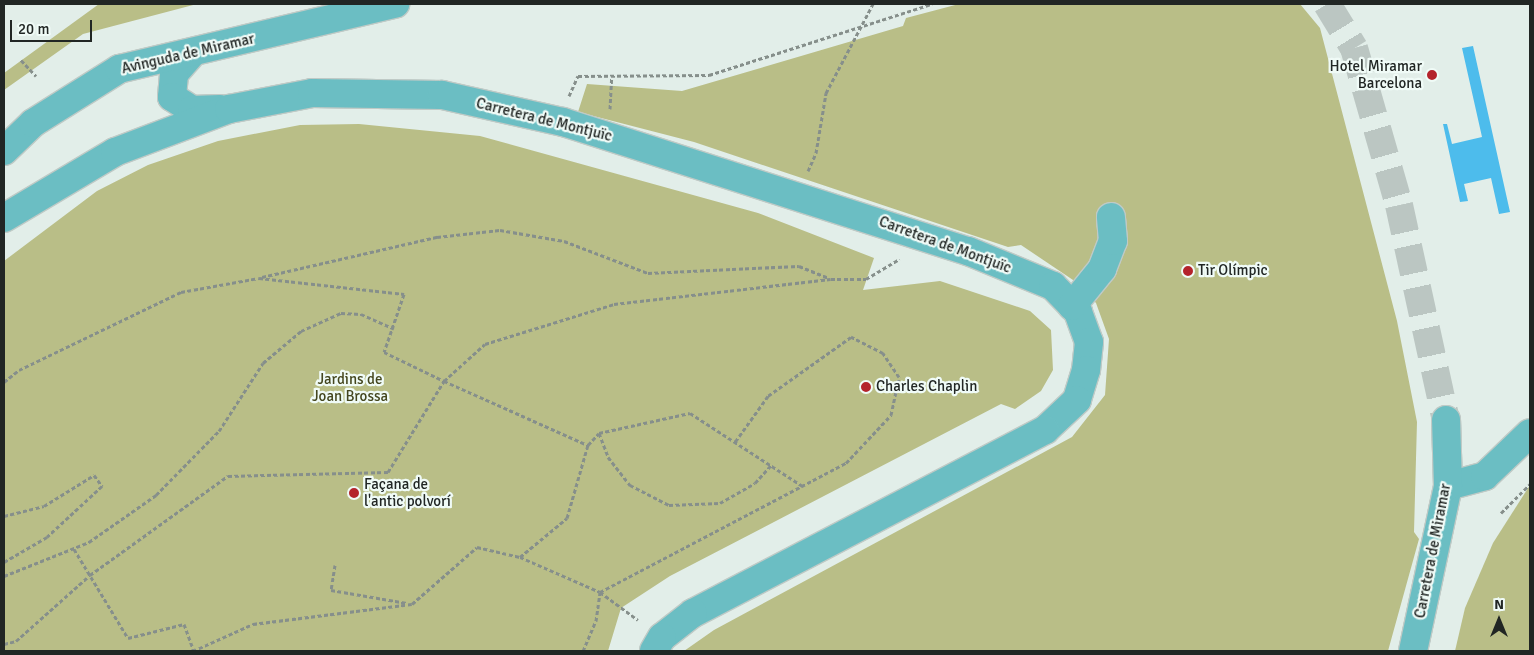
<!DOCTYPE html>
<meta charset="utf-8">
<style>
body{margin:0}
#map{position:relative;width:1534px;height:655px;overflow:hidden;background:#e2eee9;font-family:Signika,sans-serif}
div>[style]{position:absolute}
.green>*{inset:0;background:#b9be87}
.water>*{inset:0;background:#4dbcec}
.minor-tunnel>*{height:28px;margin-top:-14px;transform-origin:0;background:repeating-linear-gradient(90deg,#bbc6c2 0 28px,transparent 0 42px)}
.path>*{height:3px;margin-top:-1.5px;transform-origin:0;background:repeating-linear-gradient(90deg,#868f8b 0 4px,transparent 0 6.5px)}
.roads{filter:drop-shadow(1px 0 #bfcac6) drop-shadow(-1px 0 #bfcac6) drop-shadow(0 1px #bfcac6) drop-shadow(0 -1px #bfcac6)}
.minor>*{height:28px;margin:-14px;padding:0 14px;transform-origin:14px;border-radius:14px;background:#6bbec3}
.dots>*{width:14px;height:14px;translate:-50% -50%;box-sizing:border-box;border:2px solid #f0fbf7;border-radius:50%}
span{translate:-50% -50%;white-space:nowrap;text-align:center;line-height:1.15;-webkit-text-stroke:4.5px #f0fbf7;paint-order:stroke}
.street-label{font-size:15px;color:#212624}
.poi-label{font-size:15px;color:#212624}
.right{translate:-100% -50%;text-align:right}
.left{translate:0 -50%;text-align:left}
.park-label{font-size:15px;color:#44461e}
.frame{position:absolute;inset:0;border:5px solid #212624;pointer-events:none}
.north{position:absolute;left:1474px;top:595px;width:50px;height:50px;-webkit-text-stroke:4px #f0fbf7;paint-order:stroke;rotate:0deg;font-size:14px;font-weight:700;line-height:20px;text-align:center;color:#212624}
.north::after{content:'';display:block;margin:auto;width:18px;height:22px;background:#212624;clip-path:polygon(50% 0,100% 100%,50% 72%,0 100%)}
.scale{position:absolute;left:10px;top:20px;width:82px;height:22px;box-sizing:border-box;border:2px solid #212624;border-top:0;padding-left:6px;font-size:15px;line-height:18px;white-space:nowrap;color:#212624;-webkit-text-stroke:4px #f0fbf7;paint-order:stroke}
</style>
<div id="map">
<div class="green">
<i style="clip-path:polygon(99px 4px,197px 4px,83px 34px,4px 90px,4px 73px)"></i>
<i style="clip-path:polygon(959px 4px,1300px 4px,1320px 28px,1397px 321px,1417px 422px,1414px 532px,1419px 539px,1388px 651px,684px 651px,714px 630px,1072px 437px,1105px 395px,1109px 339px,1096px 303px,1076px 282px,1021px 245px,1008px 247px,694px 142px,578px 112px,587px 84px,682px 91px,903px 26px,906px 18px)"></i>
<i style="clip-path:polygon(359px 124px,480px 136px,758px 213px,874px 258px,863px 290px,940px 281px,1030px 311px,1051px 330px,1053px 370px,1041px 391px,1015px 409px,1001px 404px,670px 576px,621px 608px,608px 651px,4px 651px,4px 261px,97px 191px,148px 165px,218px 141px,300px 125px)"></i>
<i style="clip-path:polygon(1530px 485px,1530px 651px,1455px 651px,1465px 608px,1493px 543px)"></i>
</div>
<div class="water">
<i style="clip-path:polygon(1473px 46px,1510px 212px,1499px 214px,1491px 178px,1464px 184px,1468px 201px,1460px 202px,1443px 124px,1447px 124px,1452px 144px,1482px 137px,1462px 48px)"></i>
</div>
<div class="minor-tunnel">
<i style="left:1327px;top:4px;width:52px;rotate:58.5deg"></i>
<i style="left:1354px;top:48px;width:163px;rotate:74deg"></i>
<i style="left:1399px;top:205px;width:220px;rotate:77.7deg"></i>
</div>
<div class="path">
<i style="left:21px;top:60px;width:22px;rotate:47deg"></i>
<i style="left:569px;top:96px;width:22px;rotate:-66deg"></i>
<i style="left:578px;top:76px;width:131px;rotate:-0.4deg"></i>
<i style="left:709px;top:75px;width:234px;rotate:-17.7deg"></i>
<i style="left:610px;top:109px;width:33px;rotate:-87deg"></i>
<i style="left:808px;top:171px;width:20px;rotate:-66deg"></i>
<i style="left:816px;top:153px;width:61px;rotate:-80.5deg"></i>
<i style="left:826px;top:93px;width:101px;rotate:-62.2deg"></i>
<i style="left:262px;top:277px;width:180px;rotate:-12.9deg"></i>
<i style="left:437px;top:237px;width:63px;rotate:-6.3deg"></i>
<i style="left:500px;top:230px;width:65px;rotate:9.8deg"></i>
<i style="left:564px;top:241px;width:90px;rotate:20.9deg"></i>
<i style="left:648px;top:273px;width:151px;rotate:-2.7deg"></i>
<i style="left:799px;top:266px;width:32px;rotate:22deg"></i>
<i style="left:4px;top:382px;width:19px;rotate:-39deg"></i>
<i style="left:19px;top:370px;width:180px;rotate:-25.7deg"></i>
<i style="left:181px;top:292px;width:79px;rotate:-10.2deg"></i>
<i style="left:259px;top:278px;width:146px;rotate:6.3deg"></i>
<i style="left:404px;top:294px;width:61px;rotate:109deg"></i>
<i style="left:384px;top:352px;width:67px;rotate:25.8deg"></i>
<i style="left:444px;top:381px;width:158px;rotate:24deg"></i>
<i style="left:588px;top:445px;width:16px;rotate:-47deg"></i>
<i style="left:599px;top:433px;width:93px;rotate:-12.4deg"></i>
<i style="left:690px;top:413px;width:136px;rotate:33deg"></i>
<i style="left:599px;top:433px;width:26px;rotate:69deg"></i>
<i style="left:608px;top:457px;width:36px;rotate:52deg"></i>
<i style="left:630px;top:485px;width:44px;rotate:27.1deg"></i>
<i style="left:669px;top:505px;width:51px;rotate:-2.2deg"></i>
<i style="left:720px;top:503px;width:40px;rotate:-29.7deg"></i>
<i style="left:755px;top:483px;width:24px;rotate:-48deg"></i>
<i style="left:1501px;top:513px;width:41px;rotate:-45deg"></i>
<i style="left:4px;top:516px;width:41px;rotate:-14deg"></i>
<i style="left:44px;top:506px;width:59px;rotate:-31.8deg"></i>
<i style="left:94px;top:475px;width:14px;rotate:54deg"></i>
<i style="left:102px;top:486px;width:75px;rotate:137.2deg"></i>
<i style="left:47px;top:537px;width:50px;rotate:149.8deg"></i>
<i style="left:74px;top:549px;width:104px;rotate:58.8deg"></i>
<i style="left:128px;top:638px;width:58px;rotate:-14deg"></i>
<i style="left:184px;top:624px;width:29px;rotate:70deg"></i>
<i style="left:520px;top:557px;width:61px;rotate:-39.7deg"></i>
<i style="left:567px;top:518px;width:76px;rotate:-74deg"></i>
<i style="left:335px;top:565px;width:25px;rotate:99deg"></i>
<i style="left:331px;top:590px;width:77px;rotate:9.7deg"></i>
<i style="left:4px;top:576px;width:92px;rotate:-21.8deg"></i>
<i style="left:89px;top:542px;width:82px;rotate:-35deg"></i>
<i style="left:156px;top:495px;width:90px;rotate:-45.5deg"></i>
<i style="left:219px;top:431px;width:81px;rotate:-57.1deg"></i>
<i style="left:263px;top:363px;width:50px;rotate:-40.1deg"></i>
<i style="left:301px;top:331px;width:44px;rotate:-24.2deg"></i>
<i style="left:341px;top:313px;width:20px;rotate:3deg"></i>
<i style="left:361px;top:314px;width:36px;rotate:24deg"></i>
<i style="left:4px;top:644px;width:12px;rotate:-14deg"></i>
<i style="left:16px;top:641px;width:99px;rotate:-41.7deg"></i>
<i style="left:90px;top:575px;width:170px;rotate:-35.7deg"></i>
<i style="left:228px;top:476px;width:160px;rotate:-1.4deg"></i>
<i style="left:388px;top:472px;width:107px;rotate:-58.4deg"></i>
<i style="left:444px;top:381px;width:55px;rotate:-42.1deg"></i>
<i style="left:485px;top:344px;width:135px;rotate:-17.2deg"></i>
<i style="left:614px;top:304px;width:218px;rotate:-6.6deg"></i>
<i style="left:831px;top:279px;width:35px"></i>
<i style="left:866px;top:279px;width:39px;rotate:-31deg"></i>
<i style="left:193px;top:651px;width:66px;rotate:-24.2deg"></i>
<i style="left:253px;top:624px;width:160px;rotate:-7.2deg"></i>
<i style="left:412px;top:604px;width:86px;rotate:-41.2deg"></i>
<i style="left:477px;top:547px;width:44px;rotate:13.1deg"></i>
<i style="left:520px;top:557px;width:87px;rotate:23.6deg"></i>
<i style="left:600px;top:592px;width:47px;rotate:36.4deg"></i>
<i style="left:583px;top:651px;width:33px;rotate:-67deg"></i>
<i style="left:596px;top:621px;width:29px;rotate:-82deg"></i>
<i style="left:600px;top:592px;width:278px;rotate:-27.7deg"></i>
<i style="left:846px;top:463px;width:66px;rotate:-46.8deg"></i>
<i style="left:891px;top:415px;width:39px;rotate:-78deg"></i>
<i style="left:899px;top:377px;width:29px;rotate:-124deg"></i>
<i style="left:883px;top:353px;width:36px;rotate:-153deg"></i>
<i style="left:851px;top:337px;width:102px;rotate:144.6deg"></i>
<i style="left:768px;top:396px;width:57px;rotate:125.7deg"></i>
</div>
<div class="roads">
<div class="minor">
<i style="left:193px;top:52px;width:29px;rotate:131deg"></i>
<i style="left:174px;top:74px;width:23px;rotate:95deg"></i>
<i style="left:172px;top:97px;width:24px;rotate:33deg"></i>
<i style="left:192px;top:110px;width:28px;rotate:-2deg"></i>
<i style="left:4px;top:151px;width:40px;rotate:-44deg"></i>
<i style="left:33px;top:123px;width:102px;rotate:-32.1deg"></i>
<i style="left:119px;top:69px;width:284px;rotate:-13.3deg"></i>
<i style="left:4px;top:218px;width:129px;rotate:-30.7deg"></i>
<i style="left:115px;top:152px;width:122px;rotate:-20.7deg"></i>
<i style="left:229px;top:109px;width:85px;rotate:-10.9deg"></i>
<i style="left:312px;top:93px;width:130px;rotate:0.9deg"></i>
<i style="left:442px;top:95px;width:124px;rotate:12.6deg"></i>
<i style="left:563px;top:122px;width:425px;rotate:17.7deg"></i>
<i style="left:968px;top:251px;width:92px;rotate:22.4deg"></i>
<i style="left:1053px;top:286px;width:36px;rotate:46deg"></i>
<i style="left:1078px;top:312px;width:32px;rotate:70deg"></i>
<i style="left:1089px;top:342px;width:28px;rotate:96deg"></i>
<i style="left:1086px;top:370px;width:31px;rotate:107deg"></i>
<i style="left:1077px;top:400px;width:44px;rotate:136.8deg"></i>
<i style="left:1045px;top:430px;width:397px;rotate:152.5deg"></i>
<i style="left:693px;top:613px;width:39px;rotate:142deg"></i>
<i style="left:662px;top:637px;width:16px;rotate:120deg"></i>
<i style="left:1072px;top:306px;width:48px;rotate:-51deg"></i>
<i style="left:1102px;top:269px;width:30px;rotate:-69deg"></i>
<i style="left:1113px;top:241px;width:24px;rotate:-95deg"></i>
<i style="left:1448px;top:486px;width:38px;rotate:-15deg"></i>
<i style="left:1485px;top:476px;width:62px;rotate:-43.7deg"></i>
<i style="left:1413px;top:651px;width:169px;rotate:-78deg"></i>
<i style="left:1448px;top:486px;width:66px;rotate:-91.7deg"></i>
</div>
</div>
<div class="dots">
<i style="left:1432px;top:75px;background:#b4232b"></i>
<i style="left:1188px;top:271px;background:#b4232b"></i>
<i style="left:866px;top:387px;background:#b4232b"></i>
<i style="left:354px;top:493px;background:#b4232b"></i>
</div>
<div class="street-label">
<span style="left:188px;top:54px;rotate:-13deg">Avinguda de Miramar</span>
<span style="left:544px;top:120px;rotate:14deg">Carretera de Montjuïc</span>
<span style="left:945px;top:245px;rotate:20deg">Carretera de Montjuïc</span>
<span style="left:1433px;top:551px;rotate:-79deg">Carretera de Miramar</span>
</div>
<div class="poi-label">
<span class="right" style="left:1422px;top:75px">Hotel Miramar<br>Barcelona</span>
<span class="left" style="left:1198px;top:271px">Tir Olímpic</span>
<span class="left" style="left:876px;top:387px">Charles Chaplin</span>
<span class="left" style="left:364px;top:493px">Façana de<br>l'antic polvorí</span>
</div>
<div class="park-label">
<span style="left:350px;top:388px">Jardins de<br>Joan Brossa</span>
</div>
<div class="frame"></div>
<div class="north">N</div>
<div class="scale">20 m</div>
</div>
